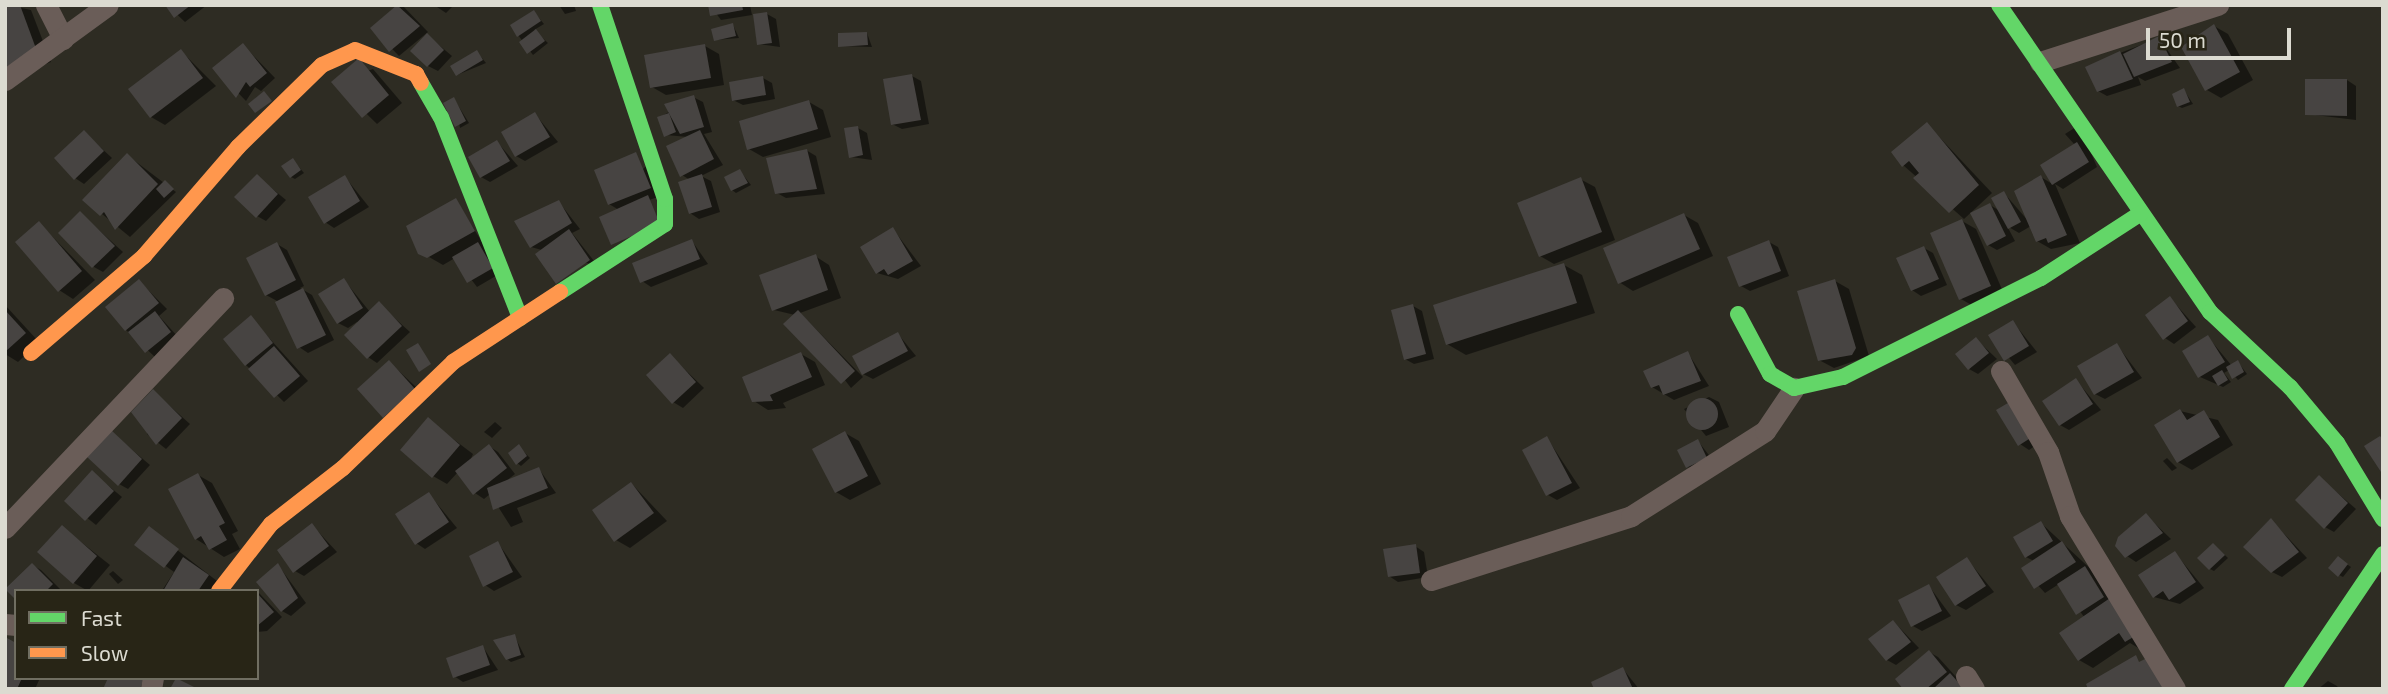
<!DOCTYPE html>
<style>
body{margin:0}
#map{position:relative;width:2388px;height:694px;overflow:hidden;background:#2e2c23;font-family:"Exo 2",sans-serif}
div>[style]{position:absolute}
.shadow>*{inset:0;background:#0007}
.building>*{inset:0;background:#474442}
.round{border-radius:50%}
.street>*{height:21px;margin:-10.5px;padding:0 10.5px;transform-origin:10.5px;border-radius:10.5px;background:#6a5d58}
.fast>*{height:16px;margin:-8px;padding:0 8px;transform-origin:8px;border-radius:8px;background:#63d668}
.slow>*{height:16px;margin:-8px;padding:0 8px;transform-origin:8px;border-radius:8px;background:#ff974d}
span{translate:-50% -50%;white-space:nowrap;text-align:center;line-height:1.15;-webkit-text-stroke:5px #282516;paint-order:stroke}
.frame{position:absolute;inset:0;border:7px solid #dcdbd1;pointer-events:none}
.legend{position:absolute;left:14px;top:589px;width:245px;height:91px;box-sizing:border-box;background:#282516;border:2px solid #706e61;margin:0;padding:9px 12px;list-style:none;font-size:21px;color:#dcdbd1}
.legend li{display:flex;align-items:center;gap:14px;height:35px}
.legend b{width:35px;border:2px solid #706e61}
.scale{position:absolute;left:2146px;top:28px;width:145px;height:32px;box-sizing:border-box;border:4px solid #dcdbd1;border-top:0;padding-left:9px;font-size:21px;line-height:24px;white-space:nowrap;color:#dcdbd1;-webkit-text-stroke:5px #282516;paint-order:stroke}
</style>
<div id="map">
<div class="shadow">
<i style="clip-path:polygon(8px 5px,31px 10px,51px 62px,19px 74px)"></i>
<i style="clip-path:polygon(167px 5px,207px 5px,185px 22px)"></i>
<i style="clip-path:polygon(402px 5px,428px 32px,399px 56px,372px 28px)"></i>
<i style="clip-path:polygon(434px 5px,454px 5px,446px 13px)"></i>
<i style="clip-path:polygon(559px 5px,574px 5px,576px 11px,565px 14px)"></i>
<i style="clip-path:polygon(710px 5px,750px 5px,752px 15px,721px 20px)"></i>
<i style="clip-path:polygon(534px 12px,544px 24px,534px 30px,548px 43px,533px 55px,518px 35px)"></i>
<i style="clip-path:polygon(767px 14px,776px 19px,780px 47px,759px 44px)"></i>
<i style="clip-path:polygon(733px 25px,739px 38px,715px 40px)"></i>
<i style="clip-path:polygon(2214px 26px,2228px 34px,2253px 80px,2221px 98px,2207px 90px)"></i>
<i style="clip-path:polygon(867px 33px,872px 47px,840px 46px)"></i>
<i style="clip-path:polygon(427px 35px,452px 56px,438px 71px,428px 66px)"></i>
<i style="clip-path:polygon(2159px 38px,2180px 68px,2145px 81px,2138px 77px,2141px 85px,2107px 96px,2098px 91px,2120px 53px)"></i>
<i style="clip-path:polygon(243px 45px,275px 78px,261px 91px,255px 87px,246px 101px,214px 68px)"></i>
<i style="clip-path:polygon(705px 46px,719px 54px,724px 85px,666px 95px,652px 87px)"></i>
<i style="clip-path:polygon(181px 51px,216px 86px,165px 125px,151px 117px)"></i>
<i style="clip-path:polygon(477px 52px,486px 63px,457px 75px)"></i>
<i style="clip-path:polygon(373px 69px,402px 103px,377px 124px,334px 82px)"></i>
<i style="clip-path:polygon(912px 76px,921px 81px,929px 124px,902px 129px,892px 124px)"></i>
<i style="clip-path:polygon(763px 78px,772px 83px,775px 99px,743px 105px,733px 100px)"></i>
<i style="clip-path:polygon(2347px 80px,2356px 86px,2356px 120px,2307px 114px)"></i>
<i style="clip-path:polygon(2184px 90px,2193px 104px,2182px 108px,2178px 106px)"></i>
<i style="clip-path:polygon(693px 97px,703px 102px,712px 132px,704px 134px,723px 165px,701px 176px,711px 181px,720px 212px,699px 219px,690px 213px,690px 180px,682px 175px,688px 137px,666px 135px,659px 118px)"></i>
<i style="clip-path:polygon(454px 99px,469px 123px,460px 128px)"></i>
<i style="clip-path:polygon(809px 102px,823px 110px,831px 137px,763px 157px,749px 149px)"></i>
<i style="clip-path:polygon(535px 114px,558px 142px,525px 161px,516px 156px)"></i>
<i style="clip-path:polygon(1927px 124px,1992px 193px,1964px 219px,1903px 165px)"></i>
<i style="clip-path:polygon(2079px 125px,2097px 167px,2063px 189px,2055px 184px,2080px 243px,2051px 249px,2037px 241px,2031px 226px,2019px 233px,2007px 226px,2015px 241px,1997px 250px,1988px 245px,1990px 205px,2000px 211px,2004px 193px,2030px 223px,2041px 177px,2054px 185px,2042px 165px,2075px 145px,2065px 134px)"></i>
<i style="clip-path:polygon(858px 128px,867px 133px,872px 160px,851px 157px)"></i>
<i style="clip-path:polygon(84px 132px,112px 158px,84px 184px,75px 178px)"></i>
<i style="clip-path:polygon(497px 142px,518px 166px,490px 182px,481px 177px)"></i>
<i style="clip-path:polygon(806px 150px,816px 156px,825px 194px,786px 198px,777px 193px)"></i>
<i style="clip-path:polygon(127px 155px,176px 192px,130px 237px,85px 200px)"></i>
<i style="clip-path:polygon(293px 160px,304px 173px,295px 179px,291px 177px)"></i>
<i style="clip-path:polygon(650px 162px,664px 195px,619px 210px,609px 204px)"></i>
<i style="clip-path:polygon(740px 171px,751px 185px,736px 193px,732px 190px)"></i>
<i style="clip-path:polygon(257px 176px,286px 200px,266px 221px,257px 216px)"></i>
<i style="clip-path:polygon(345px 177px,369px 207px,334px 228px,325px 222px)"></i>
<i style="clip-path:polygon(1580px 179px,1595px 187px,1615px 240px,1554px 264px,1540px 256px)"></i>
<i style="clip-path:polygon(456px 200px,501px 273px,477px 287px,455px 258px,443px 265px,429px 257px)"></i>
<i style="clip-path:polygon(559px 202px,580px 229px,572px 233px,598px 266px,531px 247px,517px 221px)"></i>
<i style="clip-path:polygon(80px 213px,123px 252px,103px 272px,94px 267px)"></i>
<i style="clip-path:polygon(1684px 215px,1698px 223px,1713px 256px,1633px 291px,1619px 282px)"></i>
<i style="clip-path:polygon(1962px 221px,1976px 229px,2004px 294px,1975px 307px,1961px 299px)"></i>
<i style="clip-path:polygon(39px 223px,95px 280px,73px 299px,59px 290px)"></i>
<i style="clip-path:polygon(893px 229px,921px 266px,898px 279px,877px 273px)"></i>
<i style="clip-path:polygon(692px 241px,708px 264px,651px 287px,642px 281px)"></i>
<i style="clip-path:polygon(1769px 242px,1778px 247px,1789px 276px,1750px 291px,1741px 286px)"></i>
<i style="clip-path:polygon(277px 244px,287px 250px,304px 286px,300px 288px,312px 295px,334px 340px,308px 353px,299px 347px,279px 302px,266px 295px)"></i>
<i style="clip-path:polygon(1924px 248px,1933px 253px,1947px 285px,1921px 296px,1912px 290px)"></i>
<i style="clip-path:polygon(815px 256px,829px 265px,841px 298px,800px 313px,863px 377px,851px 388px,795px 315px,774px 310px)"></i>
<i style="clip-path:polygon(1564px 265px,1582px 275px,1595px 313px,1466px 355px,1447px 344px)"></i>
<i style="clip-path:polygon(344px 280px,370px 312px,379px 304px,410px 332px,377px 363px,368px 357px,357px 322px,348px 328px,338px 323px)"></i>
<i style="clip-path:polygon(139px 281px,167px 309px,159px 316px,179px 338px,155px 357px,126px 330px)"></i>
<i style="clip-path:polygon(1835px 281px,1849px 289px,1869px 356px,1834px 368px,1819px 360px)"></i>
<i style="clip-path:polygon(2170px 298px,2196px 327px,2174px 344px,2165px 338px)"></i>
<i style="clip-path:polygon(5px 305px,39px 342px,18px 362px,5px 354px)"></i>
<i style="clip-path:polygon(1413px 306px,1422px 311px,1434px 359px,1414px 364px,1405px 359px)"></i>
<i style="clip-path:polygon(251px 318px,308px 381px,284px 402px,246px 365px)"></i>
<i style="clip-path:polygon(2013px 322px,2037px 352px,2015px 365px,1990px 335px)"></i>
<i style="clip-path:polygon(898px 334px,916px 356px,873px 379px,863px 374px)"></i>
<i style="clip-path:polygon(2208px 337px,2232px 366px,2238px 362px,2247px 374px,2238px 380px,2229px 370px,2224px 373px,2231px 382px,2223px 387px,2200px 377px)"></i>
<i style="clip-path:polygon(1976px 339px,1997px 359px,1978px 374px,1969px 369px)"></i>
<i style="clip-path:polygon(2117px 345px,2142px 378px,2105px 399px,2095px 394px)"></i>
<i style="clip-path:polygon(1688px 353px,1709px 386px,1674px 400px,1652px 387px)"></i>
<i style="clip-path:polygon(801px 354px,815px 362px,825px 385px,783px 403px,786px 408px,768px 410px,754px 401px)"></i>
<i style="clip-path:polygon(670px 355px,704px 388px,683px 408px,673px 402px)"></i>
<i style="clip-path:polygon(389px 362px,428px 398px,384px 417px)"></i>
<i style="clip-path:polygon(2076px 380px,2101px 410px,2069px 430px,2060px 425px)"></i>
<i style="clip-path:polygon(153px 391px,190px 424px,166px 449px,147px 434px)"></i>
<i style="clip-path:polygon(1709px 397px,1719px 402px,1729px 427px,1706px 436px,1684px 409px)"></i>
<i style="clip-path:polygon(1998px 411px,2043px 440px,2029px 450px,2020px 444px)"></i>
<i style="clip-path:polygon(2180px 411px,2218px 420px,2233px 445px,2192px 470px,2178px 462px)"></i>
<i style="clip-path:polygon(428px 420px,473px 454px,470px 461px,489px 446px,498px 452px,515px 474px,505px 482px,539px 469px,556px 493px,517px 508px,523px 522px,511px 527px,490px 494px,484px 499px,475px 493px,458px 472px,447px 484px,433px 476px)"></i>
<i style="clip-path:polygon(495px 422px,502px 428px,492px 438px,484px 432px)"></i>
<i style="clip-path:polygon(111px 432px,150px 465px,128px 489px,119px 484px)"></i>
<i style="clip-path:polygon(845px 433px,859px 441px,881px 484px,850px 500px,836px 492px)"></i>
<i style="clip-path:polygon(1547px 438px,1580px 488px,1557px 500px,1548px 495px)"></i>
<i style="clip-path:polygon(1698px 441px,1715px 463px,1697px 472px,1688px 467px)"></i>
<i style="clip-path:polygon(519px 447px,530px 458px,521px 466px,517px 463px)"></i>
<i style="clip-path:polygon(2167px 458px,2177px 468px,2172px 471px,2163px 461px)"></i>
<i style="clip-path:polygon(93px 473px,122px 497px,96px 525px,66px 501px)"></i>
<i style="clip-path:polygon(198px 475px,212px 483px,238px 531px,232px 534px,240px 549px,224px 557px,196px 539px)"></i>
<i style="clip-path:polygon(2319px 477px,2356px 509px,2334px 532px,2325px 527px)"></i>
<i style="clip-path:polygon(632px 484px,667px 521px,630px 548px,616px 540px)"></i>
<i style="clip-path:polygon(429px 494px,457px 528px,425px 549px,416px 543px)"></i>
<i style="clip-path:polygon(2146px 515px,2171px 539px,2136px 562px,2127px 556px)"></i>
<i style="clip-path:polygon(2271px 520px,2307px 558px,2282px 577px,2272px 572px)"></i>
<i style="clip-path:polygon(2041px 523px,2095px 573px,2140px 649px,2130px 643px,2093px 668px,2079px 660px,2085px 618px,2059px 584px,2045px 593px,2023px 569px,2034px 561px,2026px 557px)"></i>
<i style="clip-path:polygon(312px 525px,337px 552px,304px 576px,295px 571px)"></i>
<i style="clip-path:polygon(62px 527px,110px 565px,88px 591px,74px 583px)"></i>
<i style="clip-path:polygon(149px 528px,217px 581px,210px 591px,163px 589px,174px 572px,137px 545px)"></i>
<i style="clip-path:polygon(498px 543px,522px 577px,494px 591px,485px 585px)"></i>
<i style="clip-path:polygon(2214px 545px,2228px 558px,2214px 571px,2210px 569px)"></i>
<i style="clip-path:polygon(1415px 546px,1424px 552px,1428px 577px,1398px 582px,1389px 576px)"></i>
<i style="clip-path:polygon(2175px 553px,2204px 588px,2180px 604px,2154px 597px)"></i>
<i style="clip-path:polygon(1967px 559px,1994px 592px,1966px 610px,1956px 605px)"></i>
<i style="clip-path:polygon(2342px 561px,2351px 567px,2343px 577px,2339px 575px)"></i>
<i style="clip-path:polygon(32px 565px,41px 570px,61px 590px,8px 589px)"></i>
<i style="clip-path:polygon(278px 565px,306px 603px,291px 616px,282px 611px)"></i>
<i style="clip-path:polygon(113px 571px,123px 580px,118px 584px,109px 574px)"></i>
<i style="clip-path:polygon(1929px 586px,1951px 616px,1922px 631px,1913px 626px)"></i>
<i style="clip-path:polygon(257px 591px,282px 617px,267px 631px,257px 632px)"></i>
<i style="clip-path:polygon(1894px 622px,1919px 648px,1896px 665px,1887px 660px)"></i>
<i style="clip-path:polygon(514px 635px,525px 657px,511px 662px,507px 659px)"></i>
<i style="clip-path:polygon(5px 640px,16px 678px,40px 678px,35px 689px,5px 689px)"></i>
<i style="clip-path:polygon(483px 647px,498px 670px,463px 682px,454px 676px)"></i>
<i style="clip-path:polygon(1929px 652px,1938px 657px,1967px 689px,1905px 689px)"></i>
<i style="clip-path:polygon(1623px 669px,1639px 689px,1596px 689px)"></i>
<i style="clip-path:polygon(2328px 681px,2337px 686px,2339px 689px,2318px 689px)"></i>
</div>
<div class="building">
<i style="clip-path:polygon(5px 5px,20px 5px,38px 54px,5px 67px)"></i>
<i style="clip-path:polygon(165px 5px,191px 5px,174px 18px)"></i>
<i style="clip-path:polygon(397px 5px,420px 26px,389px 52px,370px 28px)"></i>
<i style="clip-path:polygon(708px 5px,742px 5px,743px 10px,710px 16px)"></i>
<i style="clip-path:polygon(534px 10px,541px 21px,517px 37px,510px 25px)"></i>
<i style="clip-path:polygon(767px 12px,772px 43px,757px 45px,753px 14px)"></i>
<i style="clip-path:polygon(733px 23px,736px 36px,714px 41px,711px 29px)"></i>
<i style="clip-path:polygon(2214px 24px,2240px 72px,2205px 91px,2181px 47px)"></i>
<i style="clip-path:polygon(536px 29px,545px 41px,527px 54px,519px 42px)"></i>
<i style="clip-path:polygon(867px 32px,868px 45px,838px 47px,838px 33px)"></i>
<i style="clip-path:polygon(427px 33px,444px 50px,427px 67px,410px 51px)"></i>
<i style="clip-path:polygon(2159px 36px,2172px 62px,2134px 77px,2123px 54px)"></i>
<i style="clip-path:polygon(243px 43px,267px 73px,250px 87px,246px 82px,236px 98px,212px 68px)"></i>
<i style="clip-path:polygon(705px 44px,711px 78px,650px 88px,644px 55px)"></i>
<i style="clip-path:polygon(181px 49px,203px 78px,150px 118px,128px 89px)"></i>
<i style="clip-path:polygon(477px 50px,483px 60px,456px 76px,450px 66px)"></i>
<i style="clip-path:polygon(2120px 51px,2133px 79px,2097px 92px,2085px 67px)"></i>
<i style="clip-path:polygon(359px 58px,389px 95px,362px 118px,331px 82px)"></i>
<i style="clip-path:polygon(912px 74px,921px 120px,891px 125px,883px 79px)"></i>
<i style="clip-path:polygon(763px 76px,766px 95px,732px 101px,729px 82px)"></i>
<i style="clip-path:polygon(2305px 79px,2347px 79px,2347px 116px,2305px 115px)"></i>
<i style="clip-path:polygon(2184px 88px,2190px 102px,2177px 107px,2172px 94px)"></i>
<i style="clip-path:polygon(264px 91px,272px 101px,255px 113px,248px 104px)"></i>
<i style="clip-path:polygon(694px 95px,704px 127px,680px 134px,664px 104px)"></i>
<i style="clip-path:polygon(454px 97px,466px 121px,455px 127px,443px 103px)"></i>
<i style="clip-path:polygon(809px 100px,818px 129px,747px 150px,739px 121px)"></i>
<i style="clip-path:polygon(535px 112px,550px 137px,515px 157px,501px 132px)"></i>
<i style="clip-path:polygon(669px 113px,676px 132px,664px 137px,657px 117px)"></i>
<i style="clip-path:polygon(1927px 122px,1979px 185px,1949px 213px,1913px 178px,1919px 173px,1909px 161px,1902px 167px,1891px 152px)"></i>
<i style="clip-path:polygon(858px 126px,863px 155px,849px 158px,844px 128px)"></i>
<i style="clip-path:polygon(84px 130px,104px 151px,74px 180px,54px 158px)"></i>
<i style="clip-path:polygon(700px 130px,714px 159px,680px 177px,666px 146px)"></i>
<i style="clip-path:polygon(497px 140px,510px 161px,480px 178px,468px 157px)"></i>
<i style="clip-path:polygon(2077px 142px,2089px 162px,2052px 185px,2040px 165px)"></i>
<i style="clip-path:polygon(807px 149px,817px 189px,775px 194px,766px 158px)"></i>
<i style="clip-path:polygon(636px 152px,651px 188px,608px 205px,594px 170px)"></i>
<i style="clip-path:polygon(127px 153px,158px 184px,115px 230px,104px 212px,100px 216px,82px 200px)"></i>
<i style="clip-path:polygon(293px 158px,301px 170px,290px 178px,281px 166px)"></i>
<i style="clip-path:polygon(740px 169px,748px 183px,731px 191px,724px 177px)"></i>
<i style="clip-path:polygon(257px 174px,278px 194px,256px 218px,234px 197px)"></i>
<i style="clip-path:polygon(702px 174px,712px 207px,689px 214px,678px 182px)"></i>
<i style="clip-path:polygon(345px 175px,360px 201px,324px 224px,308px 197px)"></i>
<i style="clip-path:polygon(2041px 175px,2067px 235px,2048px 243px,2046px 238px,2036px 242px,2014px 191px)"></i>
<i style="clip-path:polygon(1581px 177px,1602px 232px,1539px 257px,1517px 203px)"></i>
<i style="clip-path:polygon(165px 180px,174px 189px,164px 198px,156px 189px)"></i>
<i style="clip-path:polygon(2004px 191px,2021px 222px,2008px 229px,1991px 198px)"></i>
<i style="clip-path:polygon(648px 195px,660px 224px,611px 245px,599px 217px)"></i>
<i style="clip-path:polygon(456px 198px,475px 231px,427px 258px,418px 254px,406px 226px)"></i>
<i style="clip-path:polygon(559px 200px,572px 223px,530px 248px,514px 221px)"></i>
<i style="clip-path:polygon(1990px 203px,2006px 236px,1987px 246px,1970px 213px)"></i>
<i style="clip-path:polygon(80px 211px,115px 246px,92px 268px,58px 233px)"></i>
<i style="clip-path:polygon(1684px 213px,1700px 249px,1618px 284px,1603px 248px)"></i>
<i style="clip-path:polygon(1962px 219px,1991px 286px,1959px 300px,1930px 233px)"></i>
<i style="clip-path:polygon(39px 221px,82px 271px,58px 292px,15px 242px)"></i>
<i style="clip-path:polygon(893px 227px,913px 261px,888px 275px,884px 269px,876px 274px,860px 247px)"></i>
<i style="clip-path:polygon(569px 229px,590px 260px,556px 284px,535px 254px)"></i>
<i style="clip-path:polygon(692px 239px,700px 259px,640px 283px,632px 263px)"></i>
<i style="clip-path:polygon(1769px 240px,1781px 271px,1739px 287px,1727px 257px)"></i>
<i style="clip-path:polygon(277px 242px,296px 280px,265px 296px,246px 258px)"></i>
<i style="clip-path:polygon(478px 242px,493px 268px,467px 283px,452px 257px)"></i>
<i style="clip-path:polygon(1924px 246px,1939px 279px,1911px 291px,1896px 258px)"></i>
<i style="clip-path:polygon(816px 254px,828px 290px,772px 311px,759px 275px)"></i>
<i style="clip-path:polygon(1564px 263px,1577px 303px,1446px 345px,1433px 305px)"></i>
<i style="clip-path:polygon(344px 278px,363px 308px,337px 324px,318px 294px)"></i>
<i style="clip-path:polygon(139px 279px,159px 303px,125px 331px,105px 307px)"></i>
<i style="clip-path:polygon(1835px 279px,1856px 348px,1852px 355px,1818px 361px,1797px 291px)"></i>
<i style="clip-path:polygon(303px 288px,326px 335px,297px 349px,275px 302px)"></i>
<i style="clip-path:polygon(2170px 296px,2188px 321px,2163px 340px,2145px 315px)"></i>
<i style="clip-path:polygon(379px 301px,402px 326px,367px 359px,344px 335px)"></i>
<i style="clip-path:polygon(1413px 304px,1426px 354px,1404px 360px,1391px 310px)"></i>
<i style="clip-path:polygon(5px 310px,26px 333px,5px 352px)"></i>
<i style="clip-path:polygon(798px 310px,855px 371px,841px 384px,783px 324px)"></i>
<i style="clip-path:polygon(155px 311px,171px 332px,145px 353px,128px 332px)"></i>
<i style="clip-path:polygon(251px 315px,273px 343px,245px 366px,223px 339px)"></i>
<i style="clip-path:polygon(2013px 320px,2029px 346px,2004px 361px,1988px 335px)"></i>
<i style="clip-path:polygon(898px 332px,908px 351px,862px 375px,852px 356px)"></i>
<i style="clip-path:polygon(2208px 335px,2225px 362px,2198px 378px,2182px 351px)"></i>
<i style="clip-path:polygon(1976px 337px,1989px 353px,1968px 370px,1955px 354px)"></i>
<i style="clip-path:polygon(418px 343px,431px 364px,419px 372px,406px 350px)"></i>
<i style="clip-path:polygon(2117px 343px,2134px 372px,2094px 395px,2077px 366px)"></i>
<i style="clip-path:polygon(274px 346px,300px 376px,274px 398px,248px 369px)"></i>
<i style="clip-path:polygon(1688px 351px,1701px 381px,1663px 395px,1659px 385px,1651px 388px,1643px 371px)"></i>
<i style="clip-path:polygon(801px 352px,812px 377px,770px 395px,773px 401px,752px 402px,742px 377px)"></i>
<i style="clip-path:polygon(670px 353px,696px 382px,672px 404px,646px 375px)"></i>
<i style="clip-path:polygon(389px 360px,415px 389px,383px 418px,357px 389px)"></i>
<i style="clip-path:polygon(2238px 360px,2244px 372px,2232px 379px,2226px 367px)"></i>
<i style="clip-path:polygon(2222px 370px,2228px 380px,2218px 386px,2212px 376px)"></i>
<i style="clip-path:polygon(2076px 378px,2093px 404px,2059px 426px,2042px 401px)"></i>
<i style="clip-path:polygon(153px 389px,182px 418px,156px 445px,131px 412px)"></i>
<i class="round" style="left:1686px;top:398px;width:32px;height:32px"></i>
<i style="clip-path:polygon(2013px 400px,2035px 435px,2018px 446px,1996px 410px)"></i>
<i style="clip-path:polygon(2180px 409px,2187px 420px,2204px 410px,2220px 437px,2177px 463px,2154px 425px)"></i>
<i style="clip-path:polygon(428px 417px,460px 445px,432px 478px,400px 450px)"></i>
<i style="clip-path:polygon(110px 429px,142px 459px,118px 486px,86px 456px)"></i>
<i style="clip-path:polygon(845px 431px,868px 476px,835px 493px,812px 449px)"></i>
<i style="clip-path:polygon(1547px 436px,1572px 483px,1546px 496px,1522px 450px)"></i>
<i style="clip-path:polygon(2380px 436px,2383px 440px,2383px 475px,2364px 446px)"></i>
<i style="clip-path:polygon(1698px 439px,1707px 458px,1686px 468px,1677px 450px)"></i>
<i style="clip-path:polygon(489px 444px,507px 468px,473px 495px,455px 471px)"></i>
<i style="clip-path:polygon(519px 444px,527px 456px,516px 465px,508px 453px)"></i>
<i style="clip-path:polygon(539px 467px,548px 488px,493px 510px,487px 488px)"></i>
<i style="clip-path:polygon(92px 470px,114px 491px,85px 521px,64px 501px)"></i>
<i style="clip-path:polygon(198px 473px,225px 523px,219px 526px,227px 540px,209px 550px,201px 536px,195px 540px,168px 489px)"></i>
<i style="clip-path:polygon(2319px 475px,2348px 503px,2324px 529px,2295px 500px)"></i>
<i style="clip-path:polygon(631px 482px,654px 513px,614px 542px,592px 510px)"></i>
<i style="clip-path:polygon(429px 492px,449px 522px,415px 545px,395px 514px)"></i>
<i style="clip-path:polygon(2146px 513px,2163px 533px,2125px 558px,2115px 546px,2118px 537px)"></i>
<i style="clip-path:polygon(2271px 518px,2299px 552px,2271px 573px,2243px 547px)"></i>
<i style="clip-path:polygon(2041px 521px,2053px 541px,2025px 558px,2013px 537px)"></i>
<i style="clip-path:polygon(312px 523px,329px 546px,293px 573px,277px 550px)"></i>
<i style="clip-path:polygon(62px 525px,97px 556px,73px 584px,37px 552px)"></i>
<i style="clip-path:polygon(149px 526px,179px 549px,164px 568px,134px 545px)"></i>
<i style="clip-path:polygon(498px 541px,513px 572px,483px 587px,469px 556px)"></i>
<i style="clip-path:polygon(2062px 541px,2076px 562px,2034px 589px,2021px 568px)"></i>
<i style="clip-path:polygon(2213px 543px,2225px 555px,2209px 570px,2197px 558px)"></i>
<i style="clip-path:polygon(1416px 544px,1420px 573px,1388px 577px,1383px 549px)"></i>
<i style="clip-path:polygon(2175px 551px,2196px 582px,2169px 600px,2163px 591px,2153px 598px,2138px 575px)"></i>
<i style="clip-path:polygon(2338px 556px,2348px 564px,2338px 577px,2328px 568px)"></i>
<i style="clip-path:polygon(183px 557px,209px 575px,198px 591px,163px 591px)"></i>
<i style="clip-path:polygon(1967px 557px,1986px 586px,1955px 606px,1936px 577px)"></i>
<i style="clip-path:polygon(32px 563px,53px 584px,46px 591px,16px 591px,16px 600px,5px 589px)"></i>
<i style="clip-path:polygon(278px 563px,298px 598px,281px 612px,256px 582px)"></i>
<i style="clip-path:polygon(2085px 566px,2104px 597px,2076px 615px,2057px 584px)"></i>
<i style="clip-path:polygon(1929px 584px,1942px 611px,1911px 627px,1898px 600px)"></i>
<i style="clip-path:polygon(257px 593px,274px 612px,257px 626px)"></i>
<i style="clip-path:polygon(2113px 596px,2135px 636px,2125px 642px,2119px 633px,2078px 661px,2059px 633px)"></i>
<i style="clip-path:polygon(1893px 620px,1911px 642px,1886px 661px,1868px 639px)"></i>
<i style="clip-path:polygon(515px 634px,521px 655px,506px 660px,493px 640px)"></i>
<i style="clip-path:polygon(7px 638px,16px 643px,16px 678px,22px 678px,17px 689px,5px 689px)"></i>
<i style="clip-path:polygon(483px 645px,490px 665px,453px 678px,446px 658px)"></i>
<i style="clip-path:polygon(1929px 650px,1947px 672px,1926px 689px,1903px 689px,1895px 679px)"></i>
<i style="clip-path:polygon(2136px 655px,2139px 662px,2147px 658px,2165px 689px,2088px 689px,2086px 684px)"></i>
<i style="clip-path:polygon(1623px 667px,1633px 689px,1594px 689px,1591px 682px)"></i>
<i style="clip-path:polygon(1950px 673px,1964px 689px,1933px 689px)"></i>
<i style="clip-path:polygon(108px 678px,144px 678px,140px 689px,103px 689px)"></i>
<i style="clip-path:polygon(176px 678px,198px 689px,170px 689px)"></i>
</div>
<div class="street">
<i style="left:46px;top:5px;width:38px;rotate:63deg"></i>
<i style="left:2040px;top:62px;width:187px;rotate:-17.8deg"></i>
<i style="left:5px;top:80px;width:127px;rotate:-36.1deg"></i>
<i style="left:2001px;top:371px;width:94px;rotate:59.9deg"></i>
<i style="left:2048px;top:452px;width:68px;rotate:71deg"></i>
<i style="left:2070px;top:516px;width:202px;rotate:58.7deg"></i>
<i style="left:5px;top:528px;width:317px;rotate:-46.5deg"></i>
<i style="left:1431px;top:580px;width:210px;rotate:-17.7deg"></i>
<i style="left:1631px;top:516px;width:159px;rotate:-32.4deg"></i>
<i style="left:1765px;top:431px;width:52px;rotate:-56deg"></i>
<i style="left:5px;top:624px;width:11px;rotate:5deg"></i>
<i style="left:1966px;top:676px;width:15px;rotate:58deg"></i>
<i style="left:151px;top:689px;width:11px;rotate:-80deg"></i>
</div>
<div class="fast">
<i style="left:1999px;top:5px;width:373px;rotate:55.5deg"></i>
<i style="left:2210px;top:312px;width:110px;rotate:43.2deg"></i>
<i style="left:2290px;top:387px;width:73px;rotate:50deg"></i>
<i style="left:2337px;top:443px;width:89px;rotate:58.8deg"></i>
<i style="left:421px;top:83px;width:39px;rotate:60deg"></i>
<i style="left:441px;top:117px;width:216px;rotate:68.5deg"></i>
<i style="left:560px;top:292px;width:125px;rotate:-32.9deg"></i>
<i style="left:665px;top:224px;width:25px;rotate:-90deg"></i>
<i style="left:665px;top:199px;width:205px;rotate:-108.5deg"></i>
<i style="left:1738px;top:314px;width:68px;rotate:61.9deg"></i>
<i style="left:1770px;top:374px;width:28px;rotate:30deg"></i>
<i style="left:1794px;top:388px;width:50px;rotate:-12.7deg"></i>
<i style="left:1843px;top:377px;width:221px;rotate:-26.6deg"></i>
<i style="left:2041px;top:278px;width:119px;rotate:-33deg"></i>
<i style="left:2292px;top:689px;width:163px;rotate:-56deg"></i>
</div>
<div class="slow">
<i style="left:31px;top:353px;width:149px;rotate:-40.6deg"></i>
<i style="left:144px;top:256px;width:144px;rotate:-49.2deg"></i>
<i style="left:238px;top:147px;width:117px;rotate:-44.3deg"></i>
<i style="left:322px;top:65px;width:36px;rotate:-24deg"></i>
<i style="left:355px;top:50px;width:66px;rotate:21.5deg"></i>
<i style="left:416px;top:74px;width:10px;rotate:61deg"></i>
<i style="left:219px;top:591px;width:85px;rotate:-52.2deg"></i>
<i style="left:271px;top:524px;width:91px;rotate:-37.9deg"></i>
<i style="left:343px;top:468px;width:153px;rotate:-43.9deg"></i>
<i style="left:453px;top:362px;width:128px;rotate:-33.2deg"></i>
</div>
<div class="frame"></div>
<ul class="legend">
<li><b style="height:9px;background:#63d668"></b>Fast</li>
<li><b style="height:9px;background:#ff974d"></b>Slow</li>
</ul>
<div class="scale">50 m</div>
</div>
